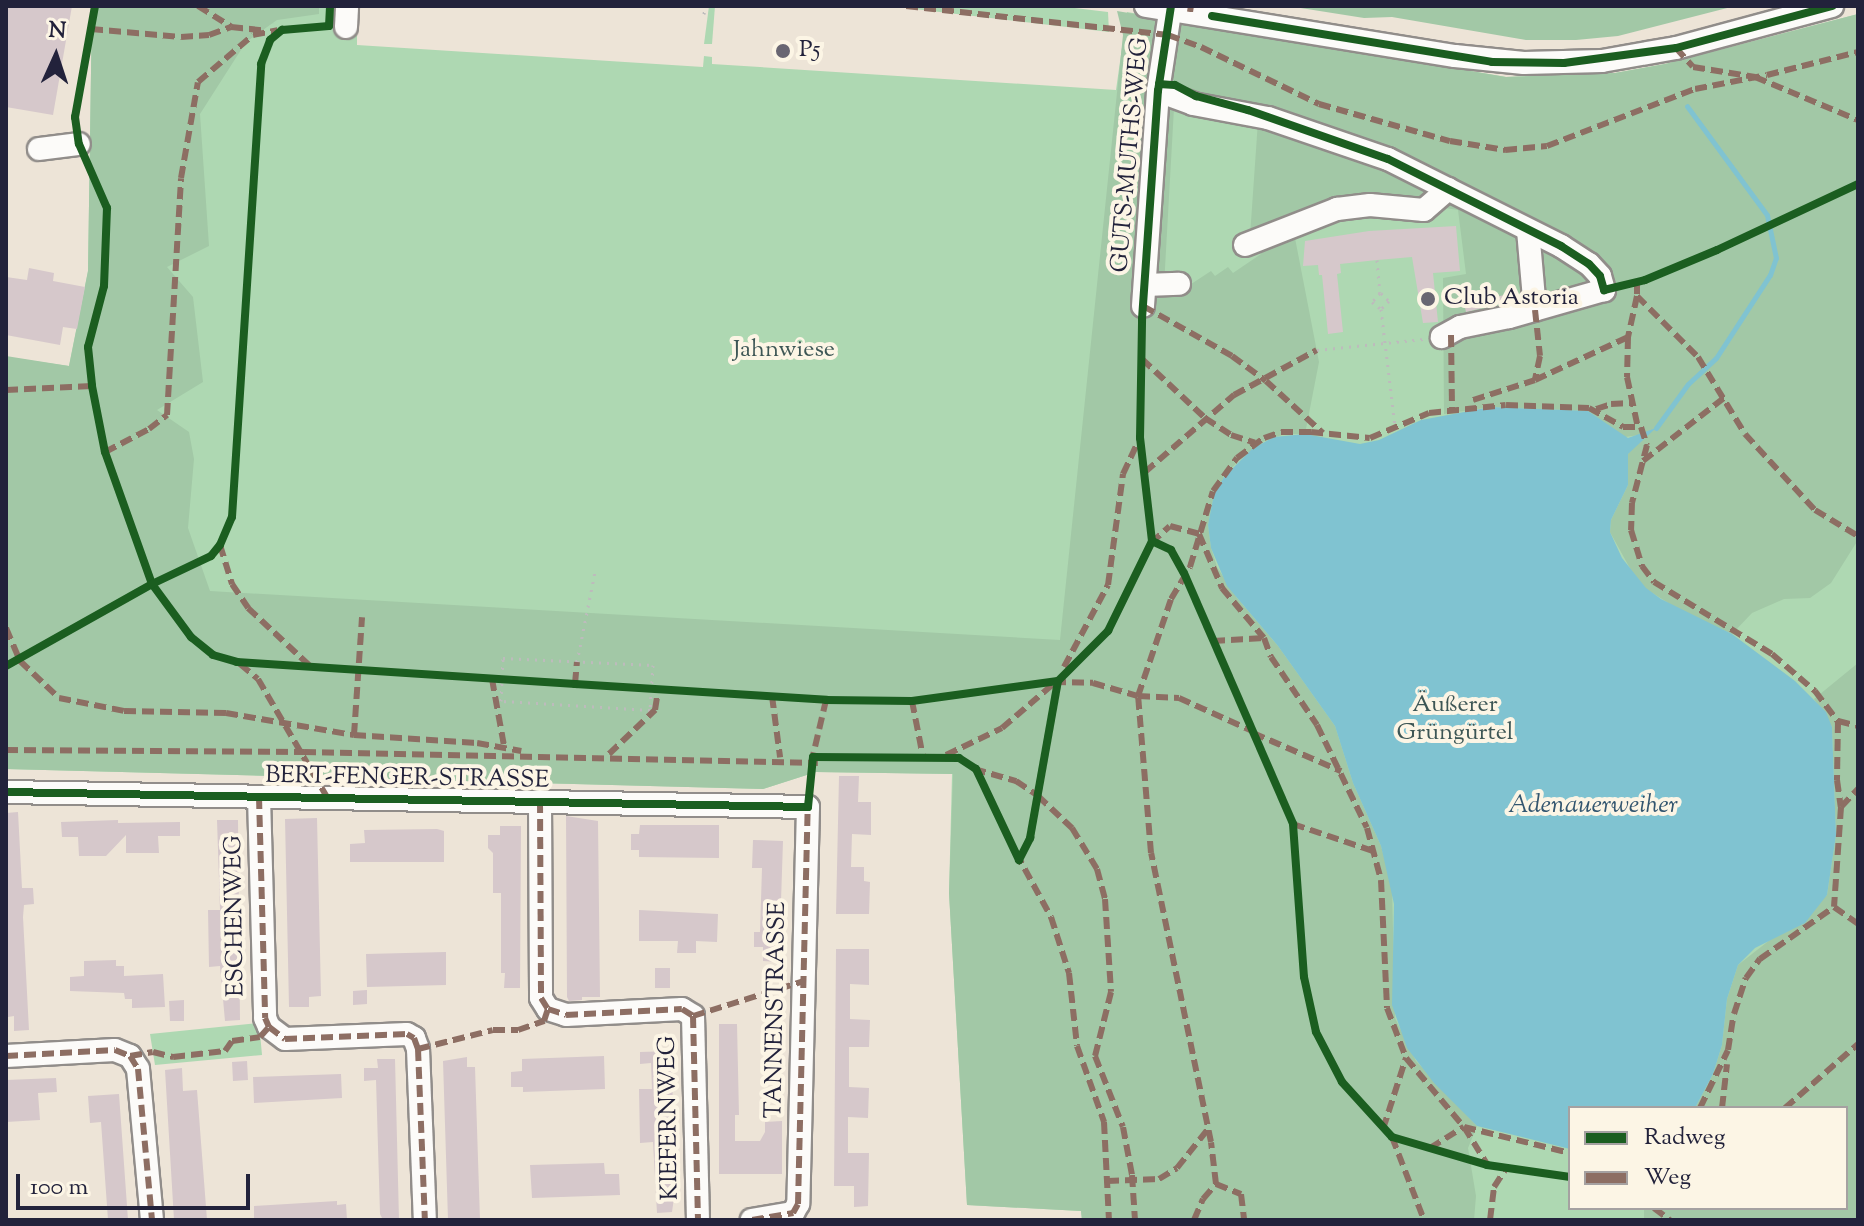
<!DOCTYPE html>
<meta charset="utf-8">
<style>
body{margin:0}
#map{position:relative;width:1864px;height:1226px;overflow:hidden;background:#ede4d7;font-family:"Sorts Mill Goudy",serif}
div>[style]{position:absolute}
.green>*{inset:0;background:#aed8b2}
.forest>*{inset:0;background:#a2c8a6}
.water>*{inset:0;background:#80c3d1}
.stream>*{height:5px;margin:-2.5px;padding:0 2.5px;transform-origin:2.5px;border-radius:2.5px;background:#80c3d1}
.building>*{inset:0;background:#d6c8cb}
.path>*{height:3px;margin-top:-1.5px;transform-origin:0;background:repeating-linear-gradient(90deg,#bdbbbc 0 2px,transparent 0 8px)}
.roads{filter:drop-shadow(2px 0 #918d8a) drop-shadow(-2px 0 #918d8a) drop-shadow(0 2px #918d8a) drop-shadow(0 -2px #918d8a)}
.minor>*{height:22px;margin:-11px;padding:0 11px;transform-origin:11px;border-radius:11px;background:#fcfbf9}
.quiet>*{height:6px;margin-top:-3px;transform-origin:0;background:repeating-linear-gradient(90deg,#8d6e63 0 12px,transparent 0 18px)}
.cycleway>*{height:8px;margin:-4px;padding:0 4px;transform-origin:4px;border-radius:4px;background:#1b5e20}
.dots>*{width:22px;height:22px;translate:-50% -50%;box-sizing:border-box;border:4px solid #fcf5e5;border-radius:50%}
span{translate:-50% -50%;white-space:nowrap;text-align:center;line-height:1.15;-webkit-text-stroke:8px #fcf5e5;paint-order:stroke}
.poi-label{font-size:24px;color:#22223b}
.left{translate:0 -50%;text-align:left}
.street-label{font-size:24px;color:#22223b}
.park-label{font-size:24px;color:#3d5655}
.water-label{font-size:26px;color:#32556f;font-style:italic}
.frame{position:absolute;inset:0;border:8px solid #22223b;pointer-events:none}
.legend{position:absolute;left:1568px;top:1106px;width:280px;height:104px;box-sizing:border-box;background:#fcf5e5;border:2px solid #a5a1a1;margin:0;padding:10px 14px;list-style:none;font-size:24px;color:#22223b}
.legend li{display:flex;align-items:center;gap:16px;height:40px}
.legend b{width:40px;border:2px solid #a5a1a1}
.north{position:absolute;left:16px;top:16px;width:80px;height:80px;-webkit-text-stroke:6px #fcf5e5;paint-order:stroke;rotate:3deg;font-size:22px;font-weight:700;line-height:32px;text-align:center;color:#22223b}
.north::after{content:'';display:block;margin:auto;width:28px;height:36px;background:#22223b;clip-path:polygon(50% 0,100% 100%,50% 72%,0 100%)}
.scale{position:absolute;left:16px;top:1174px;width:234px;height:36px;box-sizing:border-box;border:4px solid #22223b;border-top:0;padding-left:10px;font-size:24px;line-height:28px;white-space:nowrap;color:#22223b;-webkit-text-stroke:6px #fcf5e5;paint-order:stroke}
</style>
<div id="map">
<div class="green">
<i style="clip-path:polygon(evenodd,92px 6px,337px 6px,336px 33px,357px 35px,357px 45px,703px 67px,704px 56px,712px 57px,712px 64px,1116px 90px,1127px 12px,1506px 77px,1615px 73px,1665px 64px,1858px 14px,1858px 1220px,1082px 1220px,1081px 1211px,967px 1205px,949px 893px,952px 774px,816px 772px,763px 789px,6px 769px,6px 357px,69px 366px,88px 271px,92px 6px,1570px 1108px,1846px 1108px,1846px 1208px,1570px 1208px,1570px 1108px)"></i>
<i style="clip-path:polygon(709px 6px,715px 6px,712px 44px,704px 44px)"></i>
<i style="clip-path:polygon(889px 6px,1058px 6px,1108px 12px,1109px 32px)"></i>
<i style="clip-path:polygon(259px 1023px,262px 1055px,155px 1065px,150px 1034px)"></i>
</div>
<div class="forest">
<i style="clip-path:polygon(evenodd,92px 6px,319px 6px,319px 14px,277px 20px,246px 42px,200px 114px,209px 246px,167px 267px,193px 297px,203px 382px,157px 410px,189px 432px,194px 459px,188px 528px,210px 591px,1060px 640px,1123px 35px,1117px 11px,1506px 77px,1615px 73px,1665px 64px,1858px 14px,1858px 540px,1831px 583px,1810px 598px,1784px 599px,1752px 613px,1732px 634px,1678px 609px,1646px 589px,1632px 572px,1610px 532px,1611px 520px,1628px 485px,1628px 454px,1639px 435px,1625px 437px,1588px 411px,1491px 407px,1444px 414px,1443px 278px,1466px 274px,1458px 210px,1400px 201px,1353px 205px,1295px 238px,1319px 362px,1305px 434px,1285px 434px,1264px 441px,1239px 460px,1224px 477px,1214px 494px,1208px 525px,1211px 548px,1217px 567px,1237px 598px,1278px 646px,1335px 726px,1353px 783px,1381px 846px,1392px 887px,1395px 1018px,1416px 1061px,1477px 1126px,1468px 1148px,1476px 1196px,1474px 1220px,1082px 1220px,1081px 1211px,967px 1205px,949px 893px,953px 774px,816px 772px,763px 789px,6px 769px,6px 356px,69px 366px,88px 271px,92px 6px,1174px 108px,1258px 121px,1250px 236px,1261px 254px,1233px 273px,1228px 267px,1215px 276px,1211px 271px,1182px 290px,1164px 286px,1174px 108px)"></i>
<i style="clip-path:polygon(1288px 6px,1735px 6px,1618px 36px,1576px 40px,1526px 40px,1392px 17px,1364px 18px)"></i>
<i style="clip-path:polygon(1858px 663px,1858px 1220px,1644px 1220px,1644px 1208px,1846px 1208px,1846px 1108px,1695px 1108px,1713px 1074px,1722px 1045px,1727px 999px,1738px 965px,1827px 895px,1836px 835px,1832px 727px,1814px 699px)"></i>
</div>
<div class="water">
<i style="clip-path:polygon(1491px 407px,1588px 411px,1628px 438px,1656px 428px,1628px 454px,1628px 485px,1611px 520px,1610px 532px,1622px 558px,1646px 588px,1661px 599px,1732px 634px,1795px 681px,1826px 712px,1832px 727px,1836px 835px,1827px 895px,1805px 923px,1755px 948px,1738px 965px,1727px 999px,1722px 1045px,1713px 1074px,1695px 1108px,1570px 1108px,1570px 1149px,1477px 1126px,1434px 1083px,1407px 1048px,1392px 1005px,1394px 904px,1381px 846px,1353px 783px,1335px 726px,1278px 646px,1227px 586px,1211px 548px,1208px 525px,1214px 494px,1224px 477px,1252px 449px,1274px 437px,1305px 434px,1360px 444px,1379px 440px,1421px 420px)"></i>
</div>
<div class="stream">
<i style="left:1656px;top:428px;width:54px;rotate:-54deg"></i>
<i style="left:1688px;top:384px;width:38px;rotate:-43deg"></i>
<i style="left:1716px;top:358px;width:99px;rotate:-57deg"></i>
<i style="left:1770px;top:275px;width:18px;rotate:-71deg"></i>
<i style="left:1776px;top:258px;width:44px;rotate:-101.8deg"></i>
<i style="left:1767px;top:215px;width:135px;rotate:-126.3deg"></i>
</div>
<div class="building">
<i style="clip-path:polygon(6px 6px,72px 6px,53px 115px,6px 107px)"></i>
<i style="clip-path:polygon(1456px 226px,1460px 271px,1433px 273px,1438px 322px,1423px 323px,1412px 257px,1377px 260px,1340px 264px,1341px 273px,1337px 274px,1343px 332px,1328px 334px,1322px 275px,1319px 275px,1318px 265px,1303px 266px,1305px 241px,1369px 231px)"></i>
<i style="clip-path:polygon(29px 268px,54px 273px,53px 281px,85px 287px,77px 329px,63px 327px,60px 345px,6px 335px,6px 277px,27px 280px)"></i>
<i style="clip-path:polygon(1505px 295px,1516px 300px,1466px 312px,1464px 303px)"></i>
<i style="clip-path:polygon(839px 776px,859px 776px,858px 802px,871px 802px,871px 835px,852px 834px,851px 867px,864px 867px,864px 881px,870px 882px,869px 914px,836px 914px)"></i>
<i style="clip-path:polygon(18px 812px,22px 888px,33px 888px,34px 904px,24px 905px,23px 917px,29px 1030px,14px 1031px,14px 1016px,8px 1017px,6px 998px,6px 813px)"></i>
<i style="clip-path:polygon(566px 816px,598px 821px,600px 997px,582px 997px,582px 1000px,569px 1001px,567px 997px)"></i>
<i style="clip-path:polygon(317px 818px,321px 996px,309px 997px,309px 1007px,289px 1007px,285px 819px)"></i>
<i style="clip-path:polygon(118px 820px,118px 823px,180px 822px,180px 836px,158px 836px,159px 853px,126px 853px,126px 835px,106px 856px,79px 856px,78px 837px,62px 837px,61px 822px)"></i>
<i style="clip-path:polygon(217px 820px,238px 820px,240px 1020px,225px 1021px,220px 966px,209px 967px,208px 910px,220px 910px)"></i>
<i style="clip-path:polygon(640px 825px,719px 825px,719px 858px,639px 857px,639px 850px,631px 850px,631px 834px,639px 834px)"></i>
<i style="clip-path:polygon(500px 826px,521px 826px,520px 988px,504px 988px,505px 973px,501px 973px,501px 893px,493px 893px,493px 853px,488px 848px,488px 835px,500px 835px)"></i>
<i style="clip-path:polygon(437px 829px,444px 831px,444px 862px,350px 862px,350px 844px,365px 843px,364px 830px)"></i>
<i style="clip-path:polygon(753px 840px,783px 841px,779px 962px,763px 961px,763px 947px,754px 947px,754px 932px,760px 932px,762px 868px,752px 868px)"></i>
<i style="clip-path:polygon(639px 910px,718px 914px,717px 942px,696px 941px,696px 953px,677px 953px,678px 941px,639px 941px)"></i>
<i style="clip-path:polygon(836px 949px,869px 949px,869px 985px,850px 984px,850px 1019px,870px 1020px,869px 1047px,849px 1047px,849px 1087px,869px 1088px,868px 1118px,848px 1117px,848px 1153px,869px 1153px,868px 1206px,854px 1207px,854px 1186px,834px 1186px)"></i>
<i style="clip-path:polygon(446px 952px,446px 985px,367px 987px,366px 954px)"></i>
<i style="clip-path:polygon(116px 960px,116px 966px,124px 966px,124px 976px,163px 974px,165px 1007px,132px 1008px,132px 999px,125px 999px,124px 993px,70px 991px,70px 977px,84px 976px,84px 961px)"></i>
<i style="clip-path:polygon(655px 968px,670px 968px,670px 988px,655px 988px)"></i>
<i style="clip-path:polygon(367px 990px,367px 1004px,353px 1005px,353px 991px)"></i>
<i style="clip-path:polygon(184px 1000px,184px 1021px,170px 1021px,169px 1001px)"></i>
<i style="clip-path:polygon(719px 1024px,737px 1024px,739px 1115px,735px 1115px,735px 1141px,760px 1141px,765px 1132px,765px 1122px,782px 1121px,782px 1174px,719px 1174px)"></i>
<i style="clip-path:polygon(672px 1051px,674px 1198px,672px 1212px,657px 1213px,653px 1142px,640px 1143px,639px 1089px,652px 1089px,651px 1063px,640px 1064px,640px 1052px)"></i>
<i style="clip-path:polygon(604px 1056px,605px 1089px,523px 1092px,523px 1087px,511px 1087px,511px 1072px,522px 1071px,522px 1059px)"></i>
<i style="clip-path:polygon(467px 1057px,467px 1067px,475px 1067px,480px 1220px,448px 1220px,443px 1061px)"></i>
<i style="clip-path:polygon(377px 1059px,395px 1059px,399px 1220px,383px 1220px,380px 1214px,376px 1080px,364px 1081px,364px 1068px,378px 1068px)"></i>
<i style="clip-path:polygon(247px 1061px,248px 1080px,233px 1081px,232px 1062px)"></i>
<i style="clip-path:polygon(182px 1068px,183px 1091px,197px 1090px,207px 1220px,174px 1220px,165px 1070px)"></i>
<i style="clip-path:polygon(341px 1074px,342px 1098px,254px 1103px,253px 1077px)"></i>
<i style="clip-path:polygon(56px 1078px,57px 1092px,38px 1093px,40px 1120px,6px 1122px,6px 1080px)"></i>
<i style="clip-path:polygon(119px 1094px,128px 1220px,108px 1220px,101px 1122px,90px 1123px,88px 1096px)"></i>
<i style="clip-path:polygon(604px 1163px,605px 1174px,619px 1174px,620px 1195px,532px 1198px,530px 1165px)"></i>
<i style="clip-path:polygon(337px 1201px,337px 1205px,346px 1204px,347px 1220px,254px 1220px,254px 1206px)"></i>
</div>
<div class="path">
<i style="left:704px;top:14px;width:8px;rotate:-83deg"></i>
<i style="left:1377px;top:260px;width:33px;rotate:85deg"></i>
<i style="left:1380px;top:293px;width:12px;rotate:132deg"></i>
<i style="left:1372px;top:302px;width:11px;rotate:38deg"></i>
<i style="left:1381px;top:309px;width:119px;rotate:83.2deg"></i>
<i style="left:1381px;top:293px;width:11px;rotate:45deg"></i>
<i style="left:1389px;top:301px;width:11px;rotate:135deg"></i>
<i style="left:1317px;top:350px;width:107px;rotate:-5.9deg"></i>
<i style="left:503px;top:658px;width:150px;rotate:2.7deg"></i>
<i style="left:653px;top:665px;width:45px;rotate:93.8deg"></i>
<i style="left:650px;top:710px;width:149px;rotate:-176.5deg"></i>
<i style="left:501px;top:701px;width:43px;rotate:-87.3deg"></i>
<i style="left:577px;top:662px;width:92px;rotate:-78.7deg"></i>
</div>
<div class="roads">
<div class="minor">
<i style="left:1146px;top:6px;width:313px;rotate:9.2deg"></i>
<i style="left:1455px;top:56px;width:69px;rotate:5.8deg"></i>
<i style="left:1524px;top:63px;width:78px;rotate:-1.5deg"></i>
<i style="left:1602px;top:61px;width:75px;rotate:-10deg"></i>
<i style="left:1676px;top:48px;width:162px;rotate:-15.1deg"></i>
<i style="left:346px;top:27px;width:21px;rotate:-87deg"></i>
<i style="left:1158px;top:91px;width:37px;rotate:20deg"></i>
<i style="left:1193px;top:104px;width:76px;rotate:10.6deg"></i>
<i style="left:1268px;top:118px;width:127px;rotate:18.9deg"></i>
<i style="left:1388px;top:159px;width:194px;rotate:26.7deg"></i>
<i style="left:1561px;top:246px;width:33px;rotate:33deg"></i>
<i style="left:1589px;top:264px;width:16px;rotate:47deg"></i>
<i style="left:1600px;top:276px;width:15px;rotate:74deg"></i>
<i style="left:1604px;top:290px;width:99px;rotate:164.1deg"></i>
<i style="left:1509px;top:317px;width:50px;rotate:168.5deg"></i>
<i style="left:1460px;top:327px;width:21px;rotate:151deg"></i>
<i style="left:39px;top:149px;width:40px;rotate:-7.1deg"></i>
<i style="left:1528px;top:230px;width:80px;rotate:85deg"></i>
<i style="left:1245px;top:245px;width:99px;rotate:-21.4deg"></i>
<i style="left:1337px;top:209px;width:33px;rotate:-7deg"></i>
<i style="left:1370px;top:205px;width:54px;rotate:5.3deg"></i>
<i style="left:1424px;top:210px;width:32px;rotate:-41deg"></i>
<i style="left:1145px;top:285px;width:34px;rotate:-2deg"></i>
<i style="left:1143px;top:306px;width:216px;rotate:-86deg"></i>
<i style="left:1158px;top:91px;width:86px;rotate:-81.3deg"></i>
<i style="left:6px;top:792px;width:802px;rotate:1.07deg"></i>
<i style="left:808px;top:807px;width:397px;rotate:91.4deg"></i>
<i style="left:798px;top:1204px;width:10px;rotate:119deg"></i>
<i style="left:793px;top:1213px;width:42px;rotate:170.3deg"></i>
<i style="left:259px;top:797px;width:221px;rotate:88.4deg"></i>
<i style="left:265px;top:1018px;width:10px;rotate:66deg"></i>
<i style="left:269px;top:1027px;width:20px;rotate:37deg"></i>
<i style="left:285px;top:1039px;width:122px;rotate:-2.3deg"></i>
<i style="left:407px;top:1034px;width:8px;rotate:30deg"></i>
<i style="left:414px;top:1038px;width:12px;rotate:70deg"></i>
<i style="left:418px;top:1049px;width:171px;rotate:87.7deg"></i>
<i style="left:540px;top:801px;width:197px;rotate:89.7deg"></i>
<i style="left:541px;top:998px;width:13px;rotate:58deg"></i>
<i style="left:548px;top:1009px;width:19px;rotate:18deg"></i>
<i style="left:566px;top:1015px;width:116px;rotate:-3deg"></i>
<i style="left:682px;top:1009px;width:13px;rotate:32deg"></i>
<i style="left:693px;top:1016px;width:204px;rotate:88.6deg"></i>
<i style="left:6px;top:1056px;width:109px;rotate:-3.2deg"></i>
<i style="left:115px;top:1050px;width:16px;rotate:22deg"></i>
<i style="left:130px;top:1056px;width:15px;rotate:58deg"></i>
<i style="left:138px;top:1069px;width:152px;rotate:84.7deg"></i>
</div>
</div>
<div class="quiet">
<i style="left:198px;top:6px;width:39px;rotate:32deg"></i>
<i style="left:231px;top:27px;width:31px;rotate:6deg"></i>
<i style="left:906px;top:6px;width:264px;rotate:6.3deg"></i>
<i style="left:1168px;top:35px;width:35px;rotate:20deg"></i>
<i style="left:1201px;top:47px;width:131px;rotate:25.8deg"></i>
<i style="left:1319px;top:104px;width:136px;rotate:15.8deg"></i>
<i style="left:1450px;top:141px;width:56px;rotate:9.3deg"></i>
<i style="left:1505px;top:150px;width:42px;rotate:-5.4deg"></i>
<i style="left:1547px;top:146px;width:159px;rotate:-21.1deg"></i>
<i style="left:1695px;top:89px;width:73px;rotate:-11deg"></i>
<i style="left:1767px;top:75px;width:94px;rotate:-14.2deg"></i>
<i style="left:1190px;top:12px;width:6px;rotate:-81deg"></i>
<i style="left:91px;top:29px;width:90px;rotate:5.1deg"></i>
<i style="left:181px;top:37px;width:28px;rotate:-4deg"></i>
<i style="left:209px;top:35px;width:23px;rotate:-20deg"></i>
<i style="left:1676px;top:48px;width:25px;rotate:48deg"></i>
<i style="left:1693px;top:67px;width:63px;rotate:9.2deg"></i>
<i style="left:1755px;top:77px;width:112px;rotate:22.7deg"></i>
<i style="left:1637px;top:282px;width:14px;rotate:90deg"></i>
<i style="left:1637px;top:296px;width:86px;rotate:45deg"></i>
<i style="left:1698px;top:357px;width:90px;rotate:58.6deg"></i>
<i style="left:1745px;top:434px;width:103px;rotate:47.4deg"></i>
<i style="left:1815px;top:510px;width:50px;rotate:31.2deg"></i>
<i style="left:1637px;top:296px;width:42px;rotate:102.4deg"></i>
<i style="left:1628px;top:337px;width:40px;rotate:91.4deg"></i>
<i style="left:1627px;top:377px;width:52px;rotate:77.8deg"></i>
<i style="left:1535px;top:310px;width:46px;rotate:83.8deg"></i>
<i style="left:1540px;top:356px;width:25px;rotate:102deg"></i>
<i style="left:1143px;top:313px;width:7px;rotate:-90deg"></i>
<i style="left:1143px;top:306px;width:102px;rotate:29.3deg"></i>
<i style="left:1232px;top:356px;width:42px;rotate:36.3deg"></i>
<i style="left:1266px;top:381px;width:77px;rotate:42.4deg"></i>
<i style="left:1451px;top:335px;width:73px;rotate:89.2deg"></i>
<i style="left:1142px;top:359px;width:86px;rotate:43.1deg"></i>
<i style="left:1205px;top:418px;width:31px;rotate:33deg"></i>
<i style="left:1231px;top:435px;width:25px;rotate:18deg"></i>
<i style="left:6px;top:390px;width:86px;rotate:-2.7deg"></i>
<i style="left:1473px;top:400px;width:65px;rotate:-17.9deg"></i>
<i style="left:1535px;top:380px;width:102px;rotate:-24.8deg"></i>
<i style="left:1596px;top:409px;width:16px;rotate:-18deg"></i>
<i style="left:1611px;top:404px;width:20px;rotate:-3deg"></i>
<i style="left:105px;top:452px;width:50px;rotate:-27.6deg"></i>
<i style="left:149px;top:429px;width:23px;rotate:-38deg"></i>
<i style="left:167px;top:415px;width:237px;rotate:-86.6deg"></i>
<i style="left:181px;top:178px;width:97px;rotate:-80deg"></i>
<i style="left:198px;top:82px;width:72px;rotate:-40.5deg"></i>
<i style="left:253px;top:35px;width:25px;rotate:-11deg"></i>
<i style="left:1643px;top:461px;width:103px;rotate:-37.9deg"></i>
<i style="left:1145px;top:472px;width:118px;rotate:-40.9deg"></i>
<i style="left:1234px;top:395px;width:94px;rotate:-28.5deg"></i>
<i style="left:1199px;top:534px;width:59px;rotate:66.9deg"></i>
<i style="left:1222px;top:588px;width:65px;rotate:50deg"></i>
<i style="left:1264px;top:638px;width:20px;rotate:70deg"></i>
<i style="left:1271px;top:657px;width:82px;rotate:55.9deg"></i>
<i style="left:1317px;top:725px;width:114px;rotate:64.1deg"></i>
<i style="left:1367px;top:828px;width:54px;rotate:74.9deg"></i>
<i style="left:1381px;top:880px;width:128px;rotate:87.3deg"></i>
<i style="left:1387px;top:1008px;width:53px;rotate:69.2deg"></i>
<i style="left:1406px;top:1058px;width:90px;rotate:50deg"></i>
<i style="left:1464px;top:1127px;width:109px;rotate:13.8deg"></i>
<i style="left:1151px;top:543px;width:25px;rotate:-42deg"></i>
<i style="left:1170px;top:526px;width:30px;rotate:15deg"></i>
<i style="left:220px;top:545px;width:41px;rotate:72.9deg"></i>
<i style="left:232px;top:584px;width:29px;rotate:56deg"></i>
<i style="left:248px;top:608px;width:86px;rotate:43.1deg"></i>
<i style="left:6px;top:628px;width:36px;rotate:67deg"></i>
<i style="left:20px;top:661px;width:54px;rotate:43.5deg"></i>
<i style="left:59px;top:698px;width:66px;rotate:11.3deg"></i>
<i style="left:124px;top:711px;width:102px;rotate:1.1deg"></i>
<i style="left:226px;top:713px;width:130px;rotate:9.8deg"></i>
<i style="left:354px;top:735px;width:123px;rotate:3.7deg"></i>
<i style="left:477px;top:743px;width:45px;rotate:10.3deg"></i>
<i style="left:1213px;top:641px;width:51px;rotate:-3.4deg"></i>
<i style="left:240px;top:664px;width:23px;rotate:40deg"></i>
<i style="left:258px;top:679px;width:137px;rotate:59.7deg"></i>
<i style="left:1064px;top:667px;width:93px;rotate:-61.8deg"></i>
<i style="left:1108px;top:585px;width:112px;rotate:-82.3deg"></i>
<i style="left:1123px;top:474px;width:35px;rotate:-65deg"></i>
<i style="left:492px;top:679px;width:68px;rotate:79.8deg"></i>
<i style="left:1054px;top:682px;width:39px;rotate:1deg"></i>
<i style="left:1093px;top:683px;width:47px;rotate:16.1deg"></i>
<i style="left:1138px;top:696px;width:41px;rotate:2.8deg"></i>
<i style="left:1179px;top:698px;width:78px;rotate:24.3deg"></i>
<i style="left:575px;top:684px;width:22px;rotate:-85deg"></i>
<i style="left:772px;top:696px;width:62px;rotate:82.5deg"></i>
<i style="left:912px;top:701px;width:57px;rotate:78.9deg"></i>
<i style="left:1838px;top:721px;width:21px;rotate:14deg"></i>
<i style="left:1253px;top:733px;width:96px;rotate:23.4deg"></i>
<i style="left:354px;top:735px;width:118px;rotate:-86.1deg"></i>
<i style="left:6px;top:750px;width:298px;rotate:0.4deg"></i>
<i style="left:304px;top:752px;width:514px;rotate:1.23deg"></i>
<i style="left:609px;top:754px;width:64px;rotate:-43.7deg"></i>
<i style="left:655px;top:710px;width:20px;rotate:-81deg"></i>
<i style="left:946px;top:755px;width:62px;rotate:-25.7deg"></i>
<i style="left:1002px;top:728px;width:66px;rotate:-40.7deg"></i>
<i style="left:811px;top:764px;width:66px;rotate:-76.8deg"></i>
<i style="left:974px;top:769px;width:44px;rotate:15.9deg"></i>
<i style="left:1016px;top:781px;width:27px;rotate:34deg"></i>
<i style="left:1038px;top:796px;width:47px;rotate:43.3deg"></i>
<i style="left:1072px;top:828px;width:48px;rotate:58.6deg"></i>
<i style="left:1097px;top:869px;width:31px;rotate:75deg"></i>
<i style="left:1105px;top:899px;width:93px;rotate:86.3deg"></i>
<i style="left:1111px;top:992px;width:66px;rotate:104deg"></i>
<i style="left:1095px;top:1056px;width:76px;rotate:68.5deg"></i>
<i style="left:1123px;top:1127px;width:49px;rotate:79.4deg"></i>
<i style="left:1132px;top:1175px;width:45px;rotate:86.2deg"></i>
<i style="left:259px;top:797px;width:221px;rotate:88.4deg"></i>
<i style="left:265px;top:1018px;width:10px;rotate:66deg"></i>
<i style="left:269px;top:1027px;width:20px;rotate:37deg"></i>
<i style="left:285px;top:1039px;width:122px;rotate:-2.3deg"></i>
<i style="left:407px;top:1034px;width:8px;rotate:30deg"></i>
<i style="left:414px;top:1038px;width:12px;rotate:70deg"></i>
<i style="left:418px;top:1049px;width:171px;rotate:87.7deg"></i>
<i style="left:540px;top:801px;width:197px;rotate:89.7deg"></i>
<i style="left:541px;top:998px;width:13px;rotate:58deg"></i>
<i style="left:548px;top:1009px;width:19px;rotate:18deg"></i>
<i style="left:566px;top:1015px;width:116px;rotate:-3deg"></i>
<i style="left:682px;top:1009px;width:13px;rotate:32deg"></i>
<i style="left:1841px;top:807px;width:25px;rotate:-47deg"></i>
<i style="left:1293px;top:824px;width:84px;rotate:18.6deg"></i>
<i style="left:1016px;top:853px;width:73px;rotate:61.3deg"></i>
<i style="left:1051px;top:917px;width:59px;rotate:72.2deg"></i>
<i style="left:1069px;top:973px;width:73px;rotate:83.7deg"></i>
<i style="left:1077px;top:1046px;width:81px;rotate:70.4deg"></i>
<i style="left:1104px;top:1122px;width:98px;rotate:87.1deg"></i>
<i style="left:1834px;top:907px;width:29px;rotate:35deg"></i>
<i style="left:693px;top:1016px;width:204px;rotate:88.6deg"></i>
<i style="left:693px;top:1016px;width:116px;rotate:-17.5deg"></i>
<i style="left:418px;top:1049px;width:77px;rotate:-14.2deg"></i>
<i style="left:493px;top:1030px;width:25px"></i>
<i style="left:518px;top:1030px;width:28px;rotate:-19deg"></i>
<i style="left:544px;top:1021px;width:13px;rotate:-72deg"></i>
<i style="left:6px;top:1056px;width:109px;rotate:-3.2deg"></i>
<i style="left:115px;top:1050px;width:16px;rotate:22deg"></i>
<i style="left:130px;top:1056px;width:23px;rotate:-10deg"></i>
<i style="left:153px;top:1052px;width:21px;rotate:14deg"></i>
<i style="left:173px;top:1057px;width:52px;rotate:-6.6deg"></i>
<i style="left:225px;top:1051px;width:12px;rotate:-55deg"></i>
<i style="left:232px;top:1041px;width:28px;rotate:-8deg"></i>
<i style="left:260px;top:1037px;width:13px;rotate:-48deg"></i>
<i style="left:130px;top:1056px;width:15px;rotate:58deg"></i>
<i style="left:138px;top:1069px;width:152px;rotate:84.7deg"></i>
<i style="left:1700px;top:1108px;width:64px;rotate:-64.2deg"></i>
<i style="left:1728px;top:1050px;width:36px;rotate:-81deg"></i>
<i style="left:1734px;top:1014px;width:38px;rotate:-72deg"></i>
<i style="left:1746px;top:978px;width:24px;rotate:-54deg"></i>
<i style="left:1760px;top:959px;width:90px;rotate:-35.1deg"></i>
<i style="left:1722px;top:1108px;width:44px;rotate:-83.5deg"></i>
<i style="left:1785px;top:1108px;width:97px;rotate:-41.2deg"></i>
<i style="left:1383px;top:1129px;width:75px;rotate:-72.1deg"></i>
<i style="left:1392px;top:1137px;width:89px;rotate:68.9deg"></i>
<i style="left:1430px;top:1148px;width:40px;rotate:-32deg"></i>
<i style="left:1464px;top:1127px;width:44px;rotate:58.1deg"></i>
<i style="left:1107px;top:1181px;width:52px;rotate:-2.2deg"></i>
<i style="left:1159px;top:1179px;width:21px;rotate:-31deg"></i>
<i style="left:1177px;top:1168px;width:50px;rotate:-51.5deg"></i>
<i style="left:1216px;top:1184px;width:27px;rotate:22deg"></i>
<i style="left:1241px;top:1194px;width:26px;rotate:83deg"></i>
<i style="left:1654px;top:1208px;width:20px;rotate:37deg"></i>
<i style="left:752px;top:1220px;width:42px;rotate:-9.7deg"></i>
<i style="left:793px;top:1213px;width:10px;rotate:-61deg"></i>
<i style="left:798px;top:1204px;width:404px;rotate:-88.6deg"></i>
<i style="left:1194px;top:1220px;width:23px;rotate:-67deg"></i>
<i style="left:1203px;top:1199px;width:20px;rotate:-49deg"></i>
<i style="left:1216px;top:1184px;width:42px;rotate:-96.8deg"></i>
<i style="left:1211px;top:1142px;width:295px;rotate:-101.7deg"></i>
<i style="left:1151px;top:853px;width:158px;rotate:-94.7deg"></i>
<i style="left:1138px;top:696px;width:102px;rotate:-71.2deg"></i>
<i style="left:1171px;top:599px;width:37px;rotate:-59deg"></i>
<i style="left:1190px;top:567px;width:79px;rotate:-73.2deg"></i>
<i style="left:1213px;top:491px;width:41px;rotate:-54deg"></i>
<i style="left:1237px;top:458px;width:34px;rotate:-37deg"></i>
<i style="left:1264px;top:438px;width:18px;rotate:-19deg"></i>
<i style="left:1281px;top:432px;width:30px"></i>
<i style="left:1311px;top:432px;width:59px;rotate:5.8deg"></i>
<i style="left:1370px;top:438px;width:64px;rotate:-23deg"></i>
<i style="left:1429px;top:413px;width:77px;rotate:-5.9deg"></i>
<i style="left:1506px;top:405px;width:83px;rotate:2.1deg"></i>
<i style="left:1589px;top:408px;width:39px;rotate:29deg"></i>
<i style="left:1623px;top:427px;width:18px"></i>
<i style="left:1641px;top:427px;width:19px;rotate:72deg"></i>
<i style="left:1647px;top:445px;width:60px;rotate:104.5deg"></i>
<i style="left:1632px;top:503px;width:27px;rotate:92deg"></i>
<i style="left:1631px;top:530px;width:38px;rotate:73deg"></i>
<i style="left:1642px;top:566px;width:20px;rotate:53deg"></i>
<i style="left:1654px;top:582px;width:138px;rotate:31.4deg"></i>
<i style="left:1772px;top:654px;width:57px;rotate:40.7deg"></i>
<i style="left:1815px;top:691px;width:38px;rotate:53deg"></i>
<i style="left:1838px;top:721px;width:59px;rotate:91deg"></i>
<i style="left:1837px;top:780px;width:27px;rotate:82deg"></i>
<i style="left:1841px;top:807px;width:100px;rotate:94deg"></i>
<i style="left:1490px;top:1220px;width:33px;rotate:-83deg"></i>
<i style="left:1494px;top:1187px;width:24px;rotate:-57deg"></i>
</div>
<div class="cycleway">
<i style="left:95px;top:6px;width:113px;rotate:100.2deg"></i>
<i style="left:75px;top:117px;width:27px;rotate:82deg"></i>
<i style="left:79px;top:144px;width:70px;rotate:66.4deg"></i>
<i style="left:107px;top:208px;width:78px;rotate:92.2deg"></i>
<i style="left:104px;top:286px;width:63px;rotate:104.7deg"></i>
<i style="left:88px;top:347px;width:39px;rotate:84deg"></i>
<i style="left:92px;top:386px;width:67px;rotate:78.9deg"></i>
<i style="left:105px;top:452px;width:140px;rotate:70.4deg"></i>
<i style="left:152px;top:584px;width:66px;rotate:53.7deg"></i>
<i style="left:191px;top:637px;width:28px;rotate:39deg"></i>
<i style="left:213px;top:655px;width:25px;rotate:16deg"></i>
<i style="left:237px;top:662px;width:339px;rotate:3.7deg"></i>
<i style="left:575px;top:684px;width:252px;rotate:3.6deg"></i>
<i style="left:826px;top:700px;width:86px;rotate:0.7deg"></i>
<i style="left:912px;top:701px;width:147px;rotate:-7.8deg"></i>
<i style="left:1058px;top:681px;width:71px;rotate:-45deg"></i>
<i style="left:1108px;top:631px;width:100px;rotate:-63.9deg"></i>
<i style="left:1212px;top:16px;width:284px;rotate:9.3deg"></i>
<i style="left:1492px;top:62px;width:72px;rotate:0.8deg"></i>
<i style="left:1564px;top:63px;width:113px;rotate:-7.6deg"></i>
<i style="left:1676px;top:48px;width:162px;rotate:-15.1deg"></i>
<i style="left:1159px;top:84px;width:16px;rotate:4deg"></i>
<i style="left:1175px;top:85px;width:24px;rotate:28deg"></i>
<i style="left:1196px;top:96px;width:54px;rotate:15.1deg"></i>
<i style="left:1248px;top:110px;width:148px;rotate:19.3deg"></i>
<i style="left:1388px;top:159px;width:194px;rotate:26.7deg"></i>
<i style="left:1561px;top:246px;width:33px;rotate:33deg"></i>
<i style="left:1589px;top:264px;width:16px;rotate:47deg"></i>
<i style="left:1600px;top:276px;width:15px;rotate:74deg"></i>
<i style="left:1604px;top:290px;width:42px;rotate:-13.7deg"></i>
<i style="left:1645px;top:280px;width:78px;rotate:-22.6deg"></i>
<i style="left:1717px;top:250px;width:156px;rotate:-25.1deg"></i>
<i style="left:1152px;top:541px;width:21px;rotate:25deg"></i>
<i style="left:1171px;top:550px;width:26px;rotate:61deg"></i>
<i style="left:1184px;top:573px;width:274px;rotate:66.5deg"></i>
<i style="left:1293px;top:824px;width:153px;rotate:85.9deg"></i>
<i style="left:1304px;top:977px;width:56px;rotate:77.7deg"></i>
<i style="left:1316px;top:1032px;width:56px;rotate:62.5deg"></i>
<i style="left:1342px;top:1082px;width:74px;rotate:47.7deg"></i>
<i style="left:1392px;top:1137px;width:99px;rotate:16.4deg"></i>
<i style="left:1487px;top:1165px;width:84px;rotate:8.2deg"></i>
<i style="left:1152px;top:541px;width:104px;rotate:-96.6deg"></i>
<i style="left:1140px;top:438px;width:119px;rotate:-89deg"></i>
<i style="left:1142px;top:319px;width:229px;rotate:-86deg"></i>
<i style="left:1158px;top:91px;width:86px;rotate:-81.3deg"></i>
<i style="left:6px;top:666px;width:167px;rotate:-29.3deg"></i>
<i style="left:152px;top:584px;width:65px;rotate:-25.4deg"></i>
<i style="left:211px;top:556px;width:14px;rotate:-51deg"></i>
<i style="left:220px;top:545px;width:30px;rotate:-67deg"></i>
<i style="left:232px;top:517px;width:454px;rotate:-86.3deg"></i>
<i style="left:261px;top:64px;width:26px;rotate:-69deg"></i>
<i style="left:270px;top:40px;width:16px;rotate:-40deg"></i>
<i style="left:282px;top:30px;width:47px;rotate:-4.9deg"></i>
<i style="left:329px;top:26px;width:20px;rotate:-87deg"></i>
<i style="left:6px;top:792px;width:802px;rotate:1.07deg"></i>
<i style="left:808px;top:807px;width:50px;rotate:-84.3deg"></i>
<i style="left:813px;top:757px;width:146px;rotate:0.4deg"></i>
<i style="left:959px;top:758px;width:20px;rotate:33deg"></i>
<i style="left:976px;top:769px;width:101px;rotate:64.7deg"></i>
<i style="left:1019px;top:860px;width:25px;rotate:-63deg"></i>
<i style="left:1030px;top:838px;width:159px;rotate:-79.9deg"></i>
</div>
<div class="dots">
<i style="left:783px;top:51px;background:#696672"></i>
<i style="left:1428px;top:299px;background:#696672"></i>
</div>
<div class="poi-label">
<span class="left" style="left:799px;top:51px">P5</span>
<span class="left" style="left:1444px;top:299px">Club Astoria</span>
</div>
<div class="street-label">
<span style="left:1131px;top:155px;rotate:-85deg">GUTS-MUTHS-WEG</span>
<span style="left:407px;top:779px;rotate:1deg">BERT-FENGER-STRASSE</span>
<span style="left:236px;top:916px;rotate:-91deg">ESCHENWEG</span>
<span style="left:777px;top:1010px;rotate:-89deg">TANNENSTRASSE</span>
<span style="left:670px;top:1118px;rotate:-91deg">KIEFERNWEG</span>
</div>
<div class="park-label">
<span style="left:784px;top:351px">Jahnwiese</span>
<span style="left:1455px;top:720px">Äußerer<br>Grüngürtel</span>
</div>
<div class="water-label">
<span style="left:1593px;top:806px">Adenauerweiher</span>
</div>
<div class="frame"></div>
<ul class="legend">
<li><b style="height:10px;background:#1b5e20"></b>Radweg</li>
<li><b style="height:10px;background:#8d6e63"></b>Weg</li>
</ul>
<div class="north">N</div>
<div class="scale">100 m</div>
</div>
